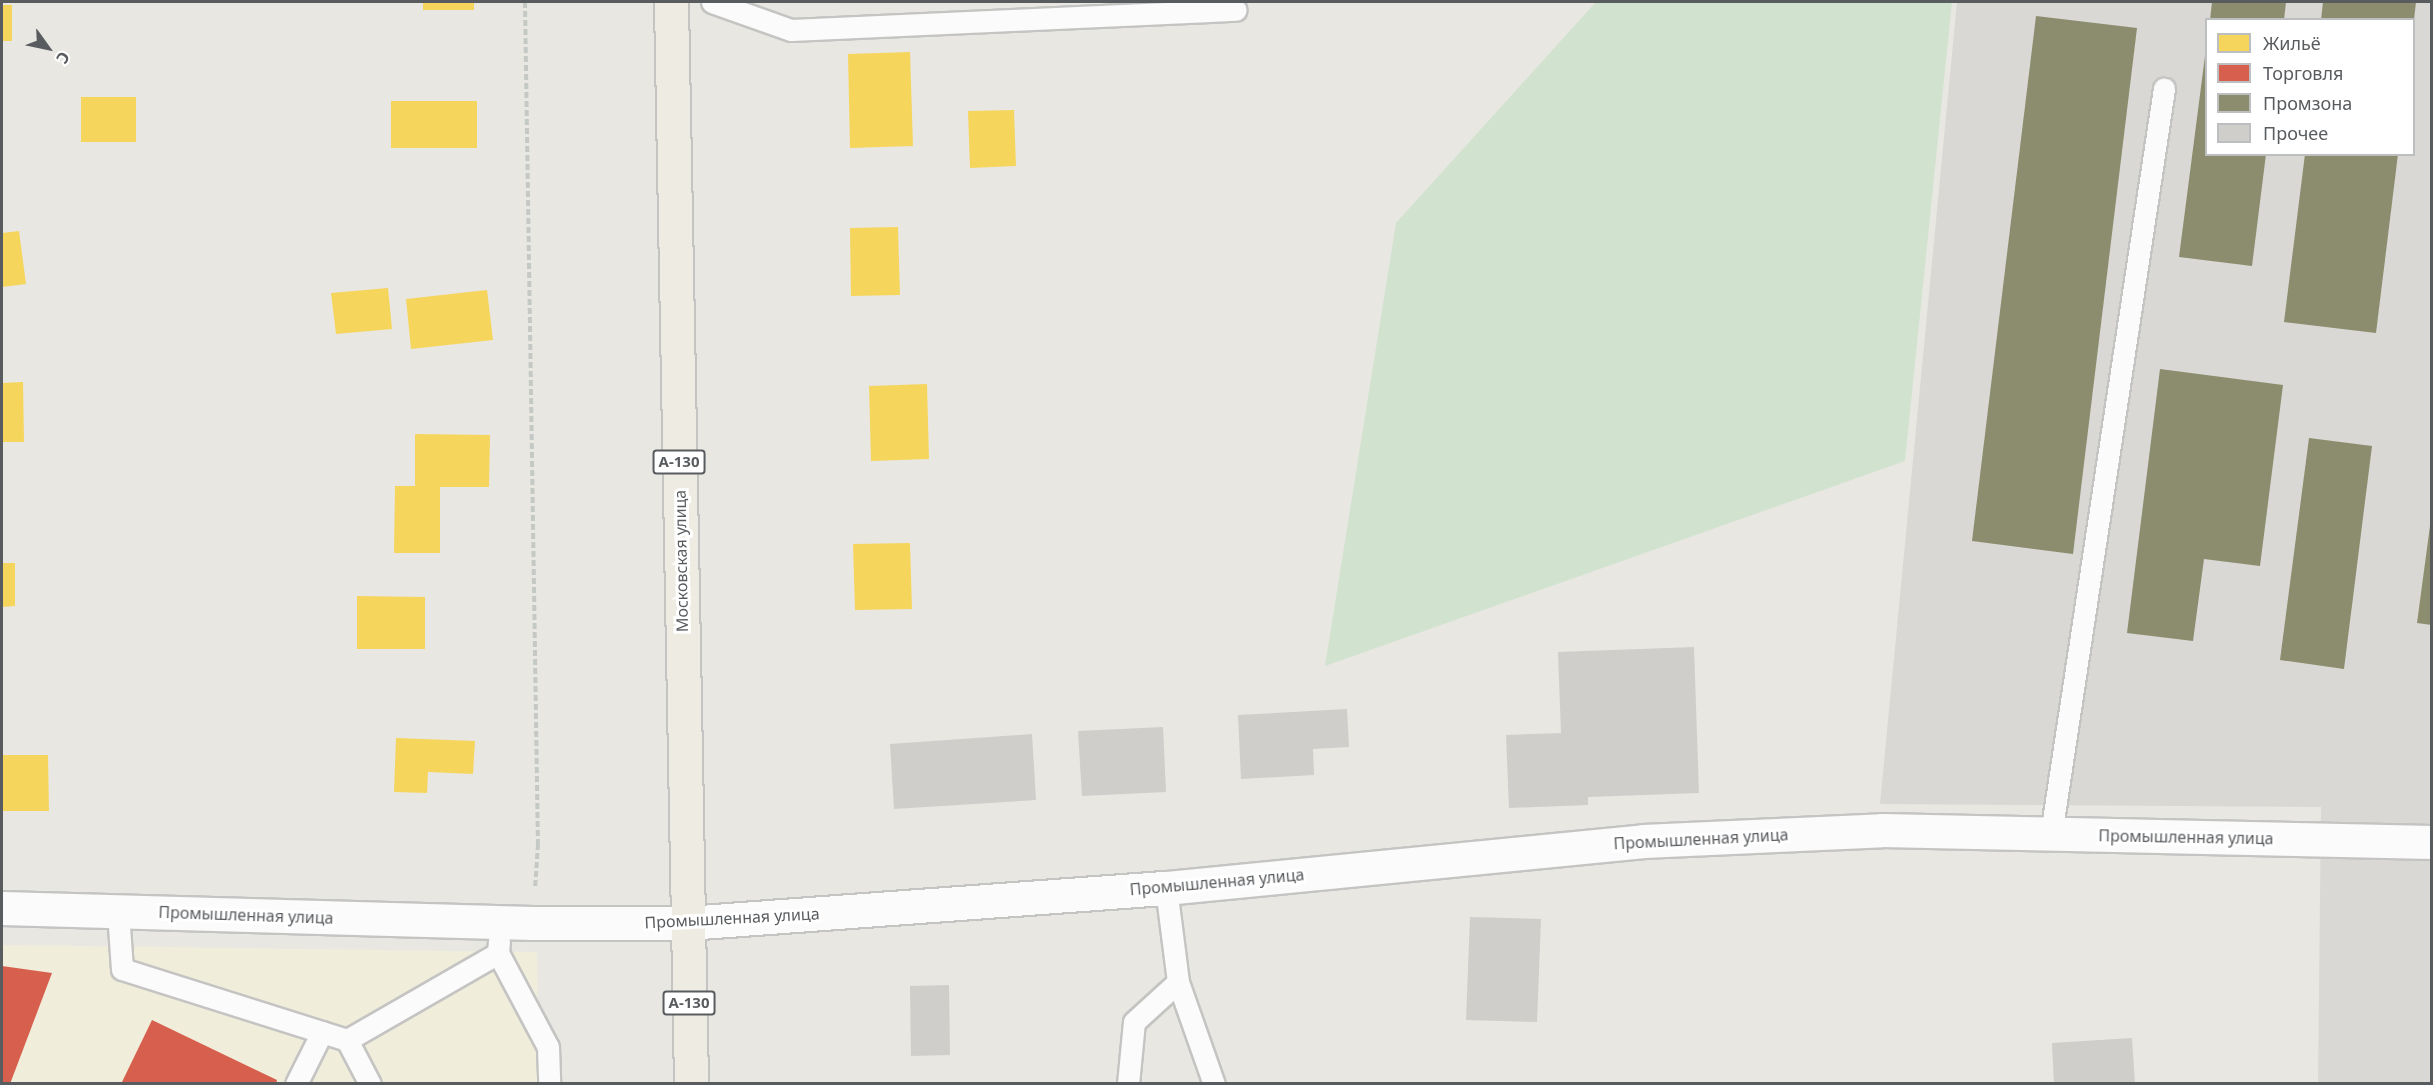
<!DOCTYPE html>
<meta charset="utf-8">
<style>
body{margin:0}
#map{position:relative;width:2433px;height:1085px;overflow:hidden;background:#e8e7e2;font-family:"Noto Sans",sans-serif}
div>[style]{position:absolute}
.commercial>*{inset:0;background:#f1eddb}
.industrial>*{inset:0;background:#d9d8d4}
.green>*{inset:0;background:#d1e3cf}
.homes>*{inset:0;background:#f6d55c}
.shops>*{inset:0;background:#d6604d}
.industry>*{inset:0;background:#8c8c6e}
.building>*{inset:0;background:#cfcecb}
.path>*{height:4px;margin-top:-2px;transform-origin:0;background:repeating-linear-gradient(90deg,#c4c9c6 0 6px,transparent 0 9px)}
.roads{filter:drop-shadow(2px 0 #c4c4c3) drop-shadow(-2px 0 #c4c4c3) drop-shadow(0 2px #c4c4c3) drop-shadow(0 -2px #c4c4c3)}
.service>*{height:21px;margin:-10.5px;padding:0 10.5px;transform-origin:10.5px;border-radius:10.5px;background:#fcfbfb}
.minor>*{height:33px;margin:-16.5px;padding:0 16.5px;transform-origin:16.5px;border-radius:16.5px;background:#fcfbfb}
.trunk>*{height:33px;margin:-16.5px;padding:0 16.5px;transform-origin:16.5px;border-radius:16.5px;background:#eeece2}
span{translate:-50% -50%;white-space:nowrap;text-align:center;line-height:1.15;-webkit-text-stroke:6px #fff;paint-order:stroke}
.shield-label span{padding:2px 4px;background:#fff;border:2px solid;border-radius:4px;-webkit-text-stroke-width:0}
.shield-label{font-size:15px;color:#595c5f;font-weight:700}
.street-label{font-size:16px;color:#595c5f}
.frame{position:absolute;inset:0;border:3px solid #595c5f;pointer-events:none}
.legend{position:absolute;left:2205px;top:18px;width:210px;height:138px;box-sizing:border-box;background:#fff;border:2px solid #bdbebf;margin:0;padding:8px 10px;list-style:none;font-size:18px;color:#595c5f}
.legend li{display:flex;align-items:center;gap:12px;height:30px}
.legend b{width:30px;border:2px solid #bdbebf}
.north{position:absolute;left:18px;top:18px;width:60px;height:60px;-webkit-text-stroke:4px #fff;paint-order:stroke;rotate:123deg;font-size:16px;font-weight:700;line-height:24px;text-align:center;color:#595c5f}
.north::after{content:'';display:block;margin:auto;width:21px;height:27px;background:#595c5f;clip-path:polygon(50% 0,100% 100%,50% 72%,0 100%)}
</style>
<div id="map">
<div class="commercial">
<i style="clip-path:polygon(2px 945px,537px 952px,539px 1083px,2px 1084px)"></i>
</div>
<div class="industrial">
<i style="clip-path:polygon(evenodd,1957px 2px,2431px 2px,2431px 1083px,2318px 1083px,2321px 807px,1880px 804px,1957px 2px,2206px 20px,2414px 20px,2414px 154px,2206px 154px,2206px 20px)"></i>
</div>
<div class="green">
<i style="clip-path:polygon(1596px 2px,1952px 2px,1905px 461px,1325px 666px,1396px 223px)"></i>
</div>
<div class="homes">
<i style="clip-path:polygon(423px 2px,474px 2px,474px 10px,423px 10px)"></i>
<i style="clip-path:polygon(2px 5px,12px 5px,12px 41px,2px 41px)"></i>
<i style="clip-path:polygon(910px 52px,913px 146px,850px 148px,848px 54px)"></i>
<i style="clip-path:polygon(81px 97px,136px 97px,136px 142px,81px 142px)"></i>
<i style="clip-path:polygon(391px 101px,477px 101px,477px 148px,391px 148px)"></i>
<i style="clip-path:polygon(1014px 110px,1016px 166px,970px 168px,968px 111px)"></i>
<i style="clip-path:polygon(898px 227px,900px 295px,851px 296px,850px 228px)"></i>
<i style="clip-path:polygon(19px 231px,26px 284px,2px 287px,2px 233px)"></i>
<i style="clip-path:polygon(388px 288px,392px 329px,336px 334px,331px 293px)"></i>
<i style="clip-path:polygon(487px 290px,493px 340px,411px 349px,406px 299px)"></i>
<i style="clip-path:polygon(23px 382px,24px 442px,2px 442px,2px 383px)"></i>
<i style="clip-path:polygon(927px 384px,929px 459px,871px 461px,869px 386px)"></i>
<i style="clip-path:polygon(415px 434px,490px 435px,489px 487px,440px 487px,440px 553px,394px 553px,395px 486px,415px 486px)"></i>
<i style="clip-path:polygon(910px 543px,912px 609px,855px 610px,853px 544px)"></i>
<i style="clip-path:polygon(2px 563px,15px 563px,15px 606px,2px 607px)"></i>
<i style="clip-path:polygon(357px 596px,425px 597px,425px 649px,357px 649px)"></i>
<i style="clip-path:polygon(396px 738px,475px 741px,473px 774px,428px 772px,427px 793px,394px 792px)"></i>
<i style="clip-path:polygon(2px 755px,48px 755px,49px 811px,2px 811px)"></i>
</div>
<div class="shops">
<i style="clip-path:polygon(2px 966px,52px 973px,10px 1084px,2px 1084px)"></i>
<i style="clip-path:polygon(152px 1020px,277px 1080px,276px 1084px,121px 1084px)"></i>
</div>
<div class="industry">
<i style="clip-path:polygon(2212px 2px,2286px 2px,2284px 20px,2210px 20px)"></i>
<i style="clip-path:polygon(2323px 2px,2416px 2px,2414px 20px,2321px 20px)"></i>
<i style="clip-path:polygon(2036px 16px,2137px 28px,2073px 554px,1972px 541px)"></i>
<i style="clip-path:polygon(2205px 56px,2206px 154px,2266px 154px,2252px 266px,2179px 257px)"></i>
<i style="clip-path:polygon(2305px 154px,2398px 154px,2376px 333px,2284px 322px)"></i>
<i style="clip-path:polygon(2160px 369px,2283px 385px,2260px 566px,2204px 559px,2193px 641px,2127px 633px)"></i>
<i style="clip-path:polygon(2309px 438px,2372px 446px,2344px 669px,2280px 660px)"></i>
<i style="clip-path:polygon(2430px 526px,2432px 526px,2432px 625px,2417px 623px)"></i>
</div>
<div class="building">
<i style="clip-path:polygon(1694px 647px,1699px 793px,1588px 797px,1588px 805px,1509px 808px,1506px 735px,1561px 733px,1558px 652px)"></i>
<i style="clip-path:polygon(1347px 709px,1349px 747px,1313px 749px,1314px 775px,1241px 779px,1238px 715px)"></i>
<i style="clip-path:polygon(1163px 727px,1166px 792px,1082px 796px,1078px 731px)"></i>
<i style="clip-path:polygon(1032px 734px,1036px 800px,894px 809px,890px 744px)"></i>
<i style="clip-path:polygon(1470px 917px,1541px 919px,1537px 1022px,1466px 1020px)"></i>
<i style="clip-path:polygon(949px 985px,950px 1055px,911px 1056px,910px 986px)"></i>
<i style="clip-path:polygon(2132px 1038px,2135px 1084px,2054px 1084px,2052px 1043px)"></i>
</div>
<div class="path">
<i style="left:525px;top:2px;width:842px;rotate:89.12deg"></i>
<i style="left:538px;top:844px;width:45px;rotate:93.8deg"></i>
</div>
<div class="roads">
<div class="service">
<i style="left:712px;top:2px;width:84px;rotate:19.5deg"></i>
<i style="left:791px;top:30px;width:445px;rotate:-2.6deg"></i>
<i style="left:2051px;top:834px;width:754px;rotate:-81.38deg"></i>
<i style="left:1166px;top:888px;width:95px;rotate:82.7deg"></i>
<i style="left:1178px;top:982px;width:108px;rotate:70.6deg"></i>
<i style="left:118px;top:912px;width:57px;rotate:86deg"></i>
<i style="left:122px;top:969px;width:236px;rotate:17.5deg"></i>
<i style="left:499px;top:941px;width:12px;rotate:95deg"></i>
<i style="left:498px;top:953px;width:106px;rotate:62deg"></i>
<i style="left:548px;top:1047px;width:37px;rotate:88deg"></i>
<i style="left:296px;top:1084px;width:58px;rotate:-63.4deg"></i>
<i style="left:370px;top:1084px;width:50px;rotate:-117.6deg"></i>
<i style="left:347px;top:1040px;width:174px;rotate:-29.9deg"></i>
<i style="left:1128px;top:1084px;width:62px;rotate:-84.5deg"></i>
<i style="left:1134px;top:1022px;width:59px;rotate:-42.3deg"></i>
</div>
<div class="minor">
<i style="left:2px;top:908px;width:531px;rotate:1.62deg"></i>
<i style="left:533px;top:923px;width:154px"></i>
<i style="left:687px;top:923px;width:480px;rotate:-4.2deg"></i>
<i style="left:1166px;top:888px;width:479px;rotate:-5.6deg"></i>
<i style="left:1643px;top:841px;width:239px;rotate:-2.6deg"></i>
<i style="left:1882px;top:830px;width:550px;rotate:1.25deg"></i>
</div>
<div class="trunk">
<i style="left:671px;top:2px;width:1082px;rotate:88.94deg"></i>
</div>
</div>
<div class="shield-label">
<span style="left:679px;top:462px">А-130</span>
<span style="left:689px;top:1003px">А-130</span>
</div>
<div class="street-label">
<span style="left:681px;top:561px;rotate:-91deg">Московская улица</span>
<span style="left:2186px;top:837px;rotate:1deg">Промышленная улица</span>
<span style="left:1701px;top:839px;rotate:-3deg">Промышленная улица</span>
<span style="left:1217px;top:882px;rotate:-5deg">Промышленная улица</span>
<span style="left:246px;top:915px;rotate:2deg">Промышленная улица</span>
<span style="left:732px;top:918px;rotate:-3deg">Промышленная улица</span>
</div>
<div class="frame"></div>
<ul class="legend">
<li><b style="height:16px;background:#f6d55c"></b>Жильё</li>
<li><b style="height:16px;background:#d6604d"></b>Торговля</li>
<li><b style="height:16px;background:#8c8c6e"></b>Промзона</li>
<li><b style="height:16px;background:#cfcecb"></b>Прочее</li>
</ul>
<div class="north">С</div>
</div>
